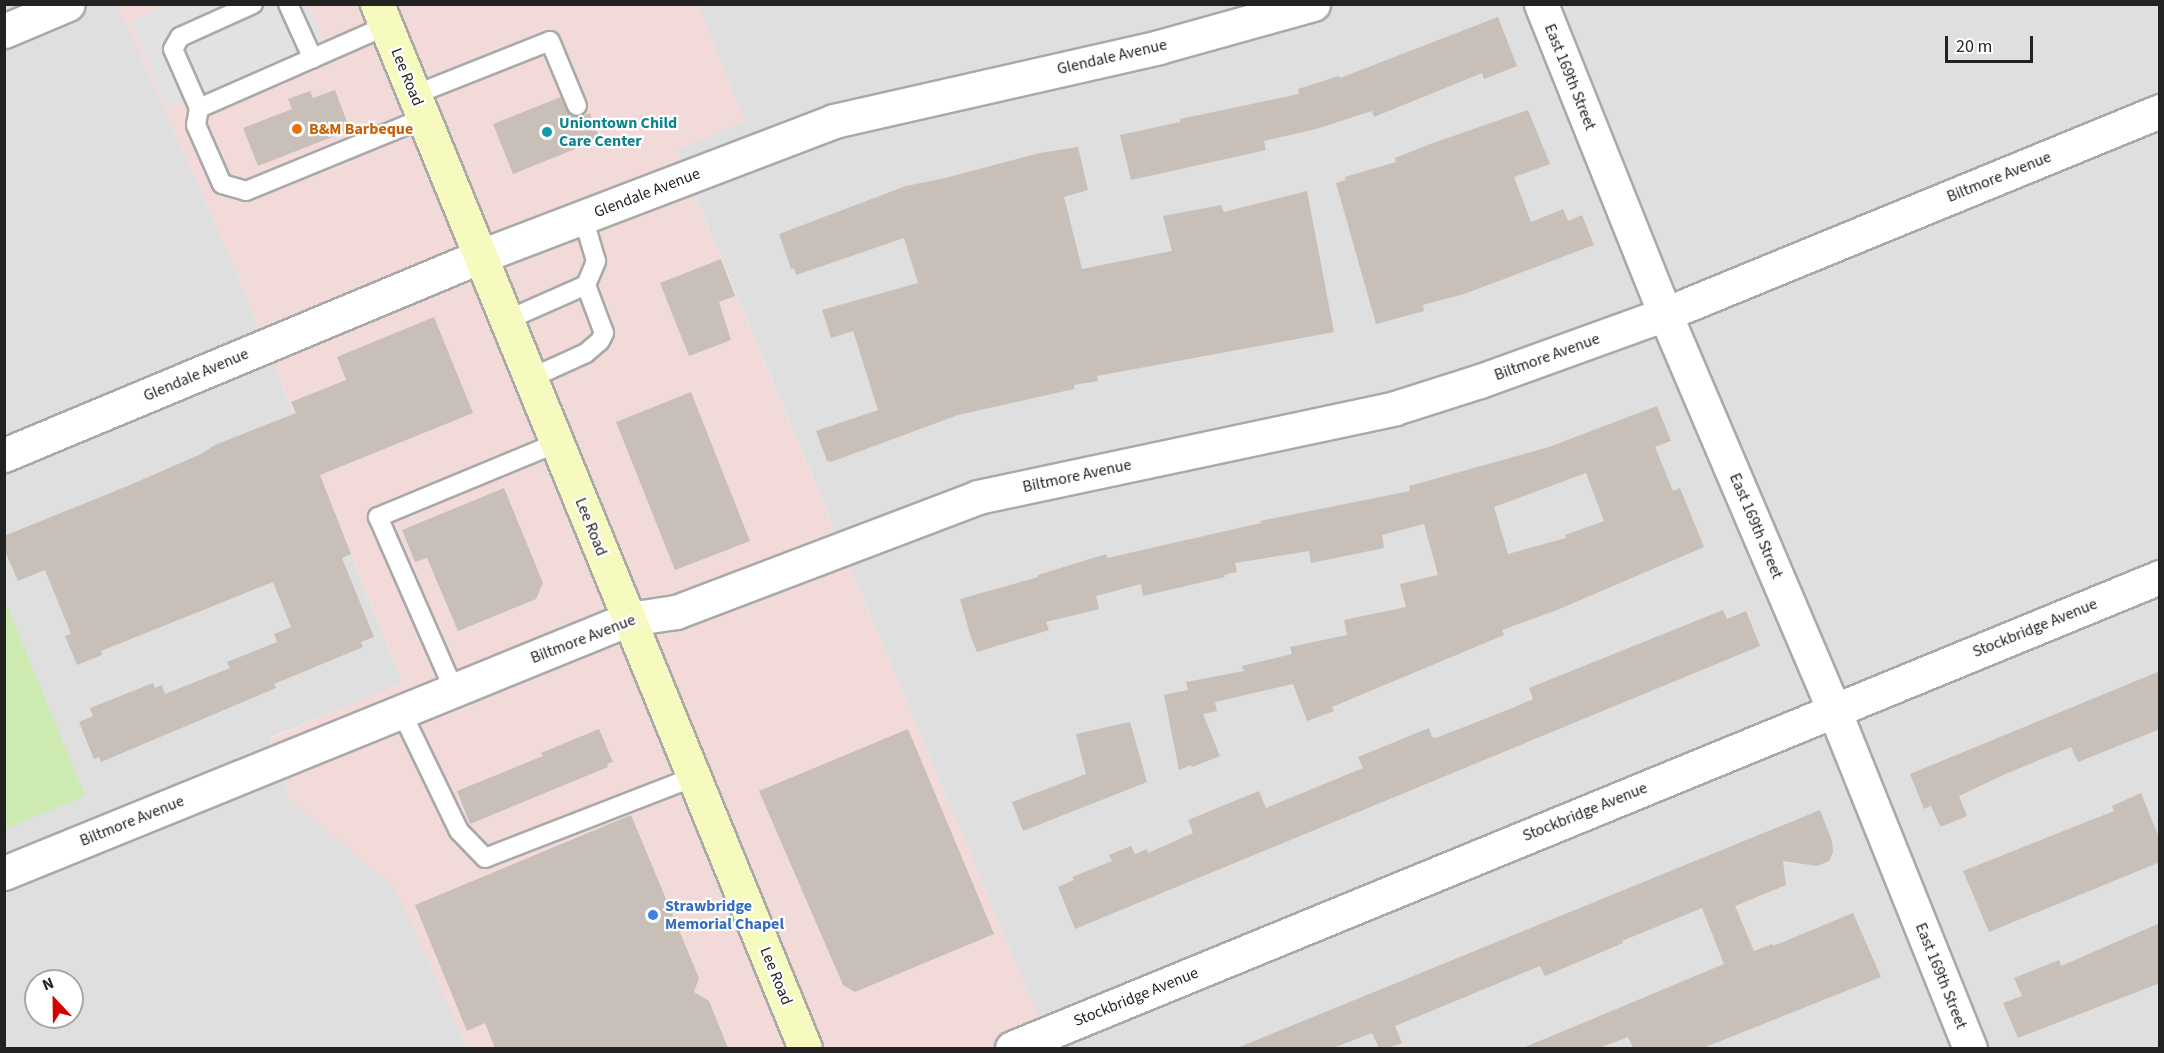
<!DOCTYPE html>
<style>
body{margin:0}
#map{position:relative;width:2164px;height:1053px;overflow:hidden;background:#f2efe9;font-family:"Source Sans 3",sans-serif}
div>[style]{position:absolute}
.residential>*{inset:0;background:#e0dfdf}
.commercial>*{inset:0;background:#f2dad9}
.grass>*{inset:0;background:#cdebb0}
.parking>*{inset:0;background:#e2e2e2}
.building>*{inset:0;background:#c7bfb8}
.roads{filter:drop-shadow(2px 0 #a9a9a9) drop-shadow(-2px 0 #a9a9a9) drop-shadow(0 2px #a9a9a9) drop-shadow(0 -2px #a9a9a9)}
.service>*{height:18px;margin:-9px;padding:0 9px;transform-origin:9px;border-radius:9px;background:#fff}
.minor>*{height:33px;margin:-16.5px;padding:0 16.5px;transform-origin:16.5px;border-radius:16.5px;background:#fff}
.secondary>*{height:33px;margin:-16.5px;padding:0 16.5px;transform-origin:16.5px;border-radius:16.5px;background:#f7fabf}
.dots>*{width:16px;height:16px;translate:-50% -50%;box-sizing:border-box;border:3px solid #fff;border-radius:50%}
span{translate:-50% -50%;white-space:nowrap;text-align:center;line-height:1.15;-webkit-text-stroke:4.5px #fff;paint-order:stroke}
.street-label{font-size:16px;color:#222}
.culture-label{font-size:16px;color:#0d838f;font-weight:700}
.left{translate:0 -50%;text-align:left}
.food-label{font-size:16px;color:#c56008;font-weight:700}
.shop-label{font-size:16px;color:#366cbe;font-weight:700}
.frame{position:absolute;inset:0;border:6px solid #222;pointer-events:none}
.north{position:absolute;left:24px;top:969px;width:60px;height:60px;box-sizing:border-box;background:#fff;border:2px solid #a7a7a7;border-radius:50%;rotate:338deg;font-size:16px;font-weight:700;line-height:24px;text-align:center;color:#222}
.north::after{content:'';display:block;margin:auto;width:21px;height:27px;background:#d40000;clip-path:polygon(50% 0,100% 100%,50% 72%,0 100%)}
.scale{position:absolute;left:1945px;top:36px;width:88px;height:27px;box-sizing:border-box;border:3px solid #222;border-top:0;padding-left:8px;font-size:18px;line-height:21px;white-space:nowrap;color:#222;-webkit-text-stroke:4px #fff;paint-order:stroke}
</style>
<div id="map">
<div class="residential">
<i style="clip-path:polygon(evenodd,5px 5px,118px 5px,226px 247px,403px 683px,269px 738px,290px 799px,395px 887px,468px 1048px,5px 1048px,5px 5px,36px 981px,72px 981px,72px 1017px,36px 1017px,36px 981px)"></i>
<i style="clip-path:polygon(698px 5px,2159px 5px,2159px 1048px,1051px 1048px,676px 150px,744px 121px)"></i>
</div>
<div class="commercial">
<i style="clip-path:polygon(118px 5px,698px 5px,744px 121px,676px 151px,1051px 1048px,468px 1048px,395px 888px,290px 799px,269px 739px,403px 682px,226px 247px)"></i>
</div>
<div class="grass">
<i style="clip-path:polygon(5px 600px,85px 796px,5px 829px,4px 829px)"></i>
</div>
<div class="parking">
<i style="clip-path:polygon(169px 5px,309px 5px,325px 43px,168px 110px,130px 21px)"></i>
</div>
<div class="building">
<i style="clip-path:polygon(1498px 17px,1517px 66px,1484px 79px,1482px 73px,1374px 117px,1372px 111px,1316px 129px,1264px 141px,1266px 150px,1131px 180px,1120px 135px,1180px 122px,1180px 119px,1299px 94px,1298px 89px,1339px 76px,1340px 78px)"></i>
<i style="clip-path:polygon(335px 90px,350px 130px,258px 166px,243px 128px,292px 109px,288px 99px,310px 91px,313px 98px)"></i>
<i style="clip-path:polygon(561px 97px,571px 115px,578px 118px,590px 113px,600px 139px,513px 174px,493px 124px)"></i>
<i style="clip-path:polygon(1528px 110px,1550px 164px,1514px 177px,1531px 222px,1563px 209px,1568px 221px,1582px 215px,1594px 245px,1464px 294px,1423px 305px,1424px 311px,1376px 324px,1336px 183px,1346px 180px,1345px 177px,1396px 162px,1395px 158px,1433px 143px)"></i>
<i style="clip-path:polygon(1078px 147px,1088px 190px,1064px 197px,1082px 269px,1172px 251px,1163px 216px,1221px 205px,1224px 212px,1307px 191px,1334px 332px,1097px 376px,1098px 381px,1074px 385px,1074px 389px,958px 415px,831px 462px,827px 461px,816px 431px,878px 410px,853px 331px,831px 338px,822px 310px,918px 283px,904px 238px,796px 275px,794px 268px,791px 269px,779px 234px,906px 186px,941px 179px,1040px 153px)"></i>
<i style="clip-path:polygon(721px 259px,735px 296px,719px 302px,731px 340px,689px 356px,660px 283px)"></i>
<i style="clip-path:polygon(434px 317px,473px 413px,320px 475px,351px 554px,342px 558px,374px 637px,361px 642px,363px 647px,274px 684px,276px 688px,101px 762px,99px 757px,94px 759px,79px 722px,93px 716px,90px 708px,153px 683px,155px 688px,162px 685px,165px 694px,230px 668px,227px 662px,277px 642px,274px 634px,291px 627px,273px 582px,101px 651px,102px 655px,77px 665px,65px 636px,71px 634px,45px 570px,18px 581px,4px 549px,4px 536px,130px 485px,201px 454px,215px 445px,296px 413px,291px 402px,346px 380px,337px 357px)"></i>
<i style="clip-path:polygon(691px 392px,750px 541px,675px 570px,616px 422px)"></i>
<i style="clip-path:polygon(evenodd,1657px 406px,1671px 441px,1655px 447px,1673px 491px,1680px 488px,1704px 547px,1557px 610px,1502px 630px,1504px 635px,1332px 707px,1334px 711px,1307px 721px,1293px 684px,1215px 702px,1217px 711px,1203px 714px,1220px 756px,1192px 767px,1191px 765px,1179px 770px,1164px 695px,1188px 690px,1186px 682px,1244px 671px,1242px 666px,1292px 654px,1290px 647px,1347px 635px,1344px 620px,1406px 607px,1400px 584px,1438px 575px,1424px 524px,1382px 535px,1384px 548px,1311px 563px,1309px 551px,1260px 559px,1235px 563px,1237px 572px,1224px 575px,1225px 577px,1143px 596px,1141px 584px,1096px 596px,1099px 609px,1046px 622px,1049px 630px,977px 652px,971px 638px,960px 599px,1038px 577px,1038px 575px,1106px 554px,1107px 558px,1261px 523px,1260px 521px,1410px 491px,1409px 486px,1549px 447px,1657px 406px,1586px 473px,1604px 521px,1565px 535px,1566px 538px,1508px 554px,1494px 507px,1586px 473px)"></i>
<i style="clip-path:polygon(504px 488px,543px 583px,536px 599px,458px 631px,427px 558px,415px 562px,402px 530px)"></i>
<i style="clip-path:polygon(1723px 610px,1727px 619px,1746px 611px,1760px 646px,1075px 929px,1058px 887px,1074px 880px,1072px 877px,1112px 861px,1109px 855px,1131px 846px,1135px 854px,1147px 849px,1148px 853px,1193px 833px,1188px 820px,1259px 791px,1266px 808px,1363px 768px,1358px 757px,1429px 728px,1432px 737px,1436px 738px,1515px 707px,1533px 699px,1529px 688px)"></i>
<i style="clip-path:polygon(2160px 671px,2160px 729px,2078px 762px,2071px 747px,2003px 775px,1959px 796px,1967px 816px,1943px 826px,1940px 826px,1931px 806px,1924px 809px,1910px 774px)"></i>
<i style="clip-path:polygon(1130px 722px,1147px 782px,1023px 831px,1012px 802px,1086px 774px,1076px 734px)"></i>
<i style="clip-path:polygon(599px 729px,613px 762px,607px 764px,608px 767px,470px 824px,457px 791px,543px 756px,541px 753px)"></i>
<i style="clip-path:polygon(908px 729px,994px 934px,855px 992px,843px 985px,759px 791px)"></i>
<i style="clip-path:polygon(2141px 793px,2160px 840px,2160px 862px,1989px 932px,1963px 871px,2114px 811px,2112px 806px)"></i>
<i style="clip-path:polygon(1820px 810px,1832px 841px,1833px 852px,1829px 861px,1817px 866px,1783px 861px,1786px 885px,1735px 906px,1754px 951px,1772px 944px,1773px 946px,1853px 913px,1881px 977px,1703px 1048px,1633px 1048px,1628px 1037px,1599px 1048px,1523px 1048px,1724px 964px,1702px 908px,1622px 941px,1623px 943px,1545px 976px,1540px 966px,1395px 1026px,1402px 1043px,1388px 1048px,1379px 1048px,1372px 1033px,1333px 1048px,1237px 1048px)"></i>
<i style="clip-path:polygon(631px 815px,699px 978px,694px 992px,709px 1001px,728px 1048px,495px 1048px,485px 1023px,467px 1031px,415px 905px)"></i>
<i style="clip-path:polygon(2160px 923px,2160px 983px,2018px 1038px,2003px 1003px,2022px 996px,2014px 978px,2059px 960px,2061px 966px)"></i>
</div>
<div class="roads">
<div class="service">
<i style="left:288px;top:4px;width:60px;rotate:65.6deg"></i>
<i style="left:386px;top:26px;width:204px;rotate:156.3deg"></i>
<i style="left:199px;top:108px;width:17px;rotate:100deg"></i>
<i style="left:196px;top:125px;width:64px;rotate:66.2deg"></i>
<i style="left:222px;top:184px;width:25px;rotate:16deg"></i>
<i style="left:246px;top:191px;width:192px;rotate:-22.3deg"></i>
<i style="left:414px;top:95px;width:146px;rotate:-21.7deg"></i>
<i style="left:550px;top:41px;width:70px;rotate:67.4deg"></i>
<i style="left:199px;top:108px;width:64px;rotate:-113.8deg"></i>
<i style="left:173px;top:49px;width:14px;rotate:-60deg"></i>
<i style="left:180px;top:37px;width:80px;rotate:-24.3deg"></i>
<i style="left:507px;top:320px;width:86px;rotate:-23.9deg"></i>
<i style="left:531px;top:378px;width:60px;rotate:-24.4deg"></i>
<i style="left:586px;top:353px;width:18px;rotate:-41deg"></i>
<i style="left:600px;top:341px;width:9px;rotate:-63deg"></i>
<i style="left:604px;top:333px;width:51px;rotate:-110.6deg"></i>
<i style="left:586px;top:285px;width:26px;rotate:-67deg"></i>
<i style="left:596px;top:261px;width:46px;rotate:-106.5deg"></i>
<i style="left:454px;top:690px;width:189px;rotate:-113.7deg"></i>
<i style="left:378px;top:517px;width:194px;rotate:-22.5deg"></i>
<i style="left:401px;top:711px;width:133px;rotate:64.2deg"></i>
<i style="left:459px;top:831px;width:37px;rotate:46deg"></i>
<i style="left:485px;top:858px;width:224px;rotate:-21.2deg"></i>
</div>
<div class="minor">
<i style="left:1541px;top:4px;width:334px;rotate:68.2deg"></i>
<i style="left:1665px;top:314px;width:431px;rotate:66.9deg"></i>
<i style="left:1834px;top:710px;width:364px;rotate:68.1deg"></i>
<i style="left:4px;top:31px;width:69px;rotate:-22.9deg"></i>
<i style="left:4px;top:455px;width:517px;rotate:-22.65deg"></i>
<i style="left:481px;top:256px;width:378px;rotate:-20.9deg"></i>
<i style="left:834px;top:121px;width:333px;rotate:-12.8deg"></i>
<i style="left:1159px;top:47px;width:160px;rotate:-15.6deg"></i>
<i style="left:4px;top:873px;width:675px;rotate:-22.12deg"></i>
<i style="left:629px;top:619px;width:48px;rotate:-8.5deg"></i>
<i style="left:676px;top:612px;width:323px;rotate:-20.8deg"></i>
<i style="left:978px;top:497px;width:426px;rotate:-12deg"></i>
<i style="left:1395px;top:408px;width:89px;rotate:-17.6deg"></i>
<i style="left:1480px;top:381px;width:197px;rotate:-19.9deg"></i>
<i style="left:1665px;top:314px;width:535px;rotate:-22.3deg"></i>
<i style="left:1012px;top:1048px;width:1241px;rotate:-22.31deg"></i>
</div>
<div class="secondary">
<i style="left:377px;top:4px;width:1128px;rotate:67.71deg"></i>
</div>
</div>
<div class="dots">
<i style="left:297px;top:129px;background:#e8710a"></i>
<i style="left:547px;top:132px;background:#0f9aa8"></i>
<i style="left:653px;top:915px;background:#3f7fe0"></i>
</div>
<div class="street-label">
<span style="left:1112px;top:57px;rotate:-13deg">Glendale Avenue</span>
<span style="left:407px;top:77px;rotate:68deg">Lee Road</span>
<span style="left:1570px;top:77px;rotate:68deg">East 169th Street</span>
<span style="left:1999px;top:177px;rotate:-22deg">Biltmore Avenue</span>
<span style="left:647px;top:193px;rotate:-21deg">Glendale Avenue</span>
<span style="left:1547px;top:357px;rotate:-20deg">Biltmore Avenue</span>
<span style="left:196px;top:375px;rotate:-23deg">Glendale Avenue</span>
<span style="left:1077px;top:476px;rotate:-12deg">Biltmore Avenue</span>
<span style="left:1756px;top:526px;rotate:67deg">East 169th Street</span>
<span style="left:591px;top:527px;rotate:68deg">Lee Road</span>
<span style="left:2035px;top:628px;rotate:-22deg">Stockbridge Avenue</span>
<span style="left:583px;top:639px;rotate:-21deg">Biltmore Avenue</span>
<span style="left:1585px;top:812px;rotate:-22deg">Stockbridge Avenue</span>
<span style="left:132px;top:821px;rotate:-22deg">Biltmore Avenue</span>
<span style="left:776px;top:976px;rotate:68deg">Lee Road</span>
<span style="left:1941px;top:976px;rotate:68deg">East 169th Street</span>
<span style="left:1136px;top:997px;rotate:-22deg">Stockbridge Avenue</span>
</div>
<div class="culture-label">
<span class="left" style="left:559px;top:132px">Uniontown Child<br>Care Center</span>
</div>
<div class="food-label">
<span class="left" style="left:309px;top:129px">B&amp;M Barbeque</span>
</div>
<div class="shop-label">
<span class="left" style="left:665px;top:915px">Strawbridge<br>Memorial Chapel</span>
</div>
<div class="frame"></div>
<div class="north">N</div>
<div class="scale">20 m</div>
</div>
